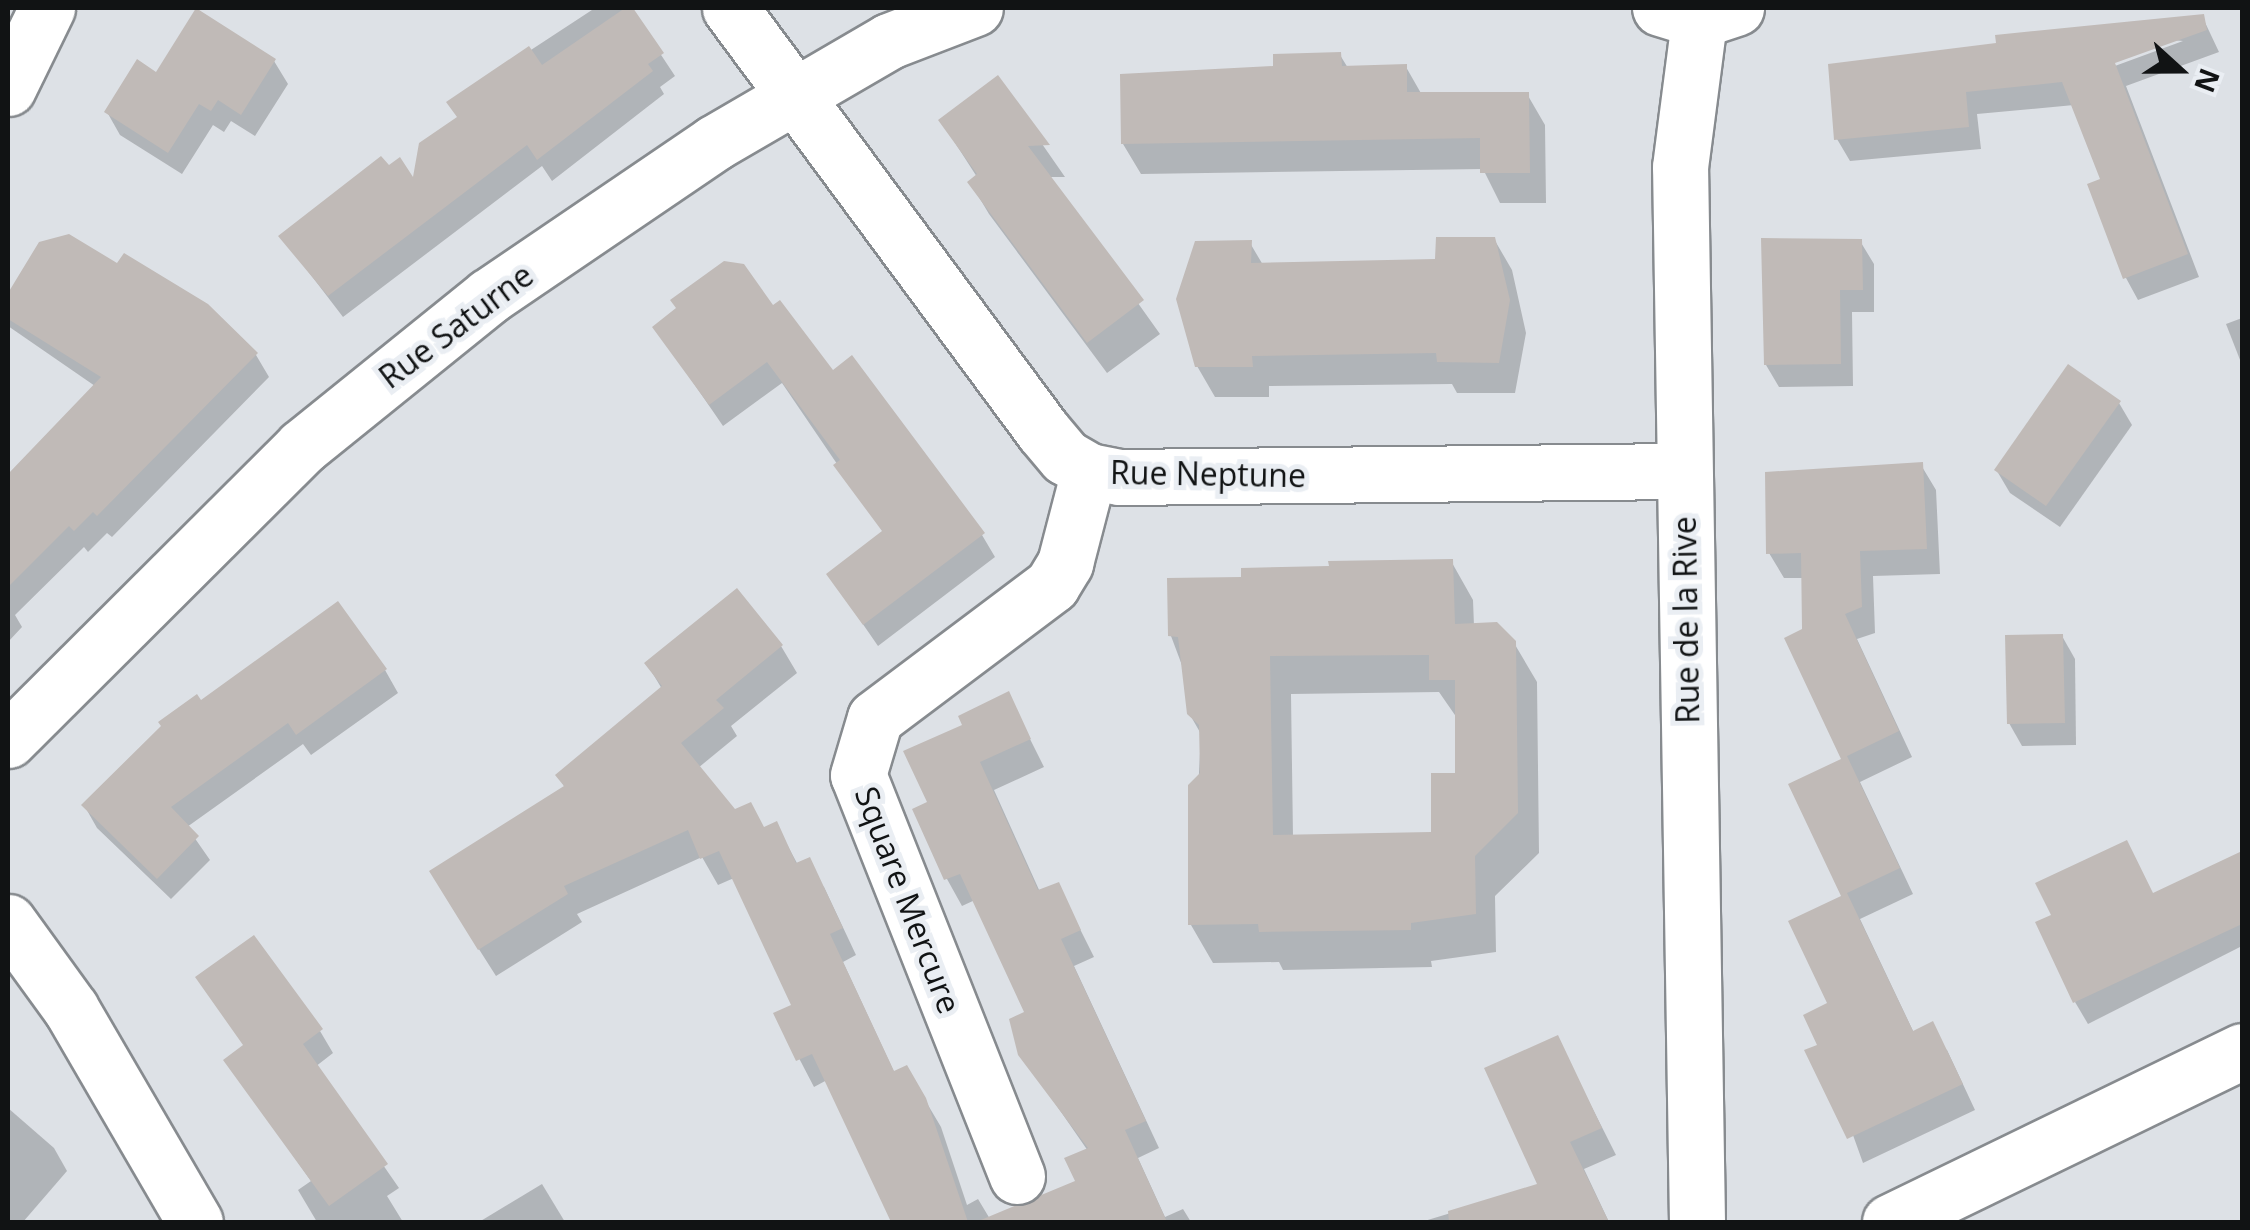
<!DOCTYPE html>
<style>
body{margin:0}
#map{position:relative;width:2250px;height:1230px;overflow:hidden;background:#dde1e6;font-family:"Open Sans",sans-serif}
div>[style]{position:absolute}
.shadow>*{inset:0;background:#0003}
.building>*{inset:0;background:#c0bab7}
.roads{filter:drop-shadow(2px 0 #878b8f) drop-shadow(-2px 0 #878b8f) drop-shadow(0 2px #878b8f) drop-shadow(0 -2px #878b8f)}
.minor>*{height:55px;margin:-27.5px;padding:0 27.5px;transform-origin:27.5px;border-radius:27.5px;background:#fff}
span{translate:-50% -50%;white-space:nowrap;text-align:center;line-height:1.15;-webkit-text-stroke:10px #eaeef3;paint-order:stroke}
.street-label{font-size:32px;color:#111314}
.frame{position:absolute;inset:0;border:10px solid #111314;pointer-events:none}
.north{position:absolute;left:2130px;top:20px;width:100px;height:100px;-webkit-text-stroke:8px #eaeef3;paint-order:stroke;rotate:111deg;font-size:28px;font-weight:700;line-height:40px;text-align:center;color:#111314}
.north::after{content:'';display:block;margin:auto;width:35px;height:45px;background:#111314;clip-path:polygon(50% 0,100% 100%,50% 72%,0 100%)}
</style>
<div id="map">
<div class="shadow">
<i style="clip-path:polygon(595px 8px,630px 8px,675px 76px,660px 87px,664px 94px,552px 181px,542px 166px,343px 317px,281px 236px,414px 184px,459px 118px,450px 103px)"></i>
<i style="clip-path:polygon(evenodd,2202px 16px,2219px 52px,2126px 86px,2199px 277px,2138px 300px,2126px 278px,2103px 181px,2074px 105px,1977px 114px,1981px 149px,1850px 161px,1837px 139px,1831px 67px,2202px 16px,2171px 40px,2183px 41px,2104px 70px,2103px 65px,2171px 40px)"></i>
<i style="clip-path:polygon(1340px 55px,1348px 68px,1406px 67px,1422px 95px,1527px 94px,1545px 125px,1546px 203px,1500px 203px,1483px 169px,1141px 174px,1123px 144px,1276px 68px)"></i>
<i style="clip-path:polygon(274px 61px,288px 84px,255px 136px,231px 121px,224px 132px,213px 125px,182px 174px,120px 135px,107px 112px,157px 75px)"></i>
<i style="clip-path:polygon(997px 79px,1065px 177px,1048px 177px,1160px 334px,1107px 373px,989px 214px,970px 182px,977px 177px,941px 121px)"></i>
<i style="clip-path:polygon(1494px 239px,1512px 270px,1526px 333px,1515px 393px,1457px 393px,1452px 384px,1269px 386px,1269px 397px,1215px 397px,1197px 366px,1250px 243px,1263px 265px,1438px 261px)"></i>
<i style="clip-path:polygon(1860px 241px,1874px 264px,1874px 312px,1852px 312px,1853px 386px,1779px 387px,1766px 365px)"></i>
<i style="clip-path:polygon(41px 244px,256px 355px,269px 377px,112px 537px,107px 533px,88px 552px,84px 547px,15px 615px,22px 627px,8px 642px,8px 478px,95px 386px,8px 326px,8px 298px)"></i>
<i style="clip-path:polygon(2242px 318px,2242px 365px,2226px 324px)"></i>
<i style="clip-path:polygon(655px 327px,832px 373px,982px 535px,995px 557px,878px 646px,829px 575px,884px 533px,782px 383px,723px 426px)"></i>
<i style="clip-path:polygon(2119px 403px,2132px 425px,2060px 527px,2010px 493px,1997px 471px)"></i>
<i style="clip-path:polygon(1921px 465px,1936px 490px,1940px 574px,1873px 576px,1875px 633px,1857px 639px,1912px 757px,1860px 782px,1913px 894px,1860px 919px,1914px 1033px,1947px 1050px,1975px 1110px,1863px 1163px,1821px 1046px,1844px 897px,1845px 760px,1805px 630px,1804px 578px,1784px 578px,1769px 553px)"></i>
<i style="clip-path:polygon(evenodd,1451px 561px,1473px 600px,1474px 626px,1514px 643px,1537px 682px,1539px 853px,1495px 896px,1496px 952px,1431px 961px,1432px 967px,1283px 970px,1279px 962px,1213px 963px,1191px 925px,1201px 734px,1189px 713px,1189px 684px,1171px 636px,1244px 580px,1451px 561px,1439px 692px,1457px 718px,1457px 776px,1434px 835px,1293px 837px,1291px 694px,1439px 692px)"></i>
<i style="clip-path:polygon(2062px 636px,2075px 659px,2076px 745px,2022px 746px,2009px 723px)"></i>
<i style="clip-path:polygon(781px 646px,797px 673px,731px 726px,737px 736px,698px 768px,734px 812px,764px 830px,776px 824px,798px 865px,824px 887px,856px 955px,843px 962px,895px 1074px,906px 1068px,941px 1127px,967px 1205px,978px 1199px,990px 1219px,1078px 1182px,1088px 1151px,1021px 1054px,1027px 1014px,975px 900px,962px 906px,947px 879px,930px 803px,965px 726px,1008px 695px,1044px 767px,994px 790px,1040px 892px,1058px 885px,1094px 957px,1074px 966px,1159px 1148px,1138px 1158px,1165px 1217px,1183px 1209px,1191px 1222px,894px 1222px,827px 1080px,814px 1087px,776px 1014px,794px 1006px,734px 878px,718px 885px,702px 857px,577px 914px,582px 922px,496px 976px,447px 899px,565px 788px,558px 775px,662px 689px,647px 664px)"></i>
<i style="clip-path:polygon(385px 670px,398px 693px,311px 755px,303px 744px,187px 827px,210px 860px,171px 899px,97px 828px,84px 805px,200px 704px)"></i>
<i style="clip-path:polygon(2242px 853px,2242px 946px,2088px 1024px,2075px 1002px,2153px 896px)"></i>
<i style="clip-path:polygon(320px 1031px,333px 1053px,315px 1067px,399px 1188px,387px 1196px,403px 1222px,317px 1222px,298px 1190px,311px 1181px,226px 1060px)"></i>
<i style="clip-path:polygon(1557px 1038px,1616px 1155px,1584px 1169px,1609px 1222px,1421px 1222px,1540px 1186px)"></i>
<i style="clip-path:polygon(8px 1108px,54px 1148px,67px 1171px,23px 1222px,8px 1222px)"></i>
<i style="clip-path:polygon(542px 1184px,565px 1222px,479px 1222px)"></i>
</div>
<div class="building">
<i style="clip-path:polygon(196px 8px,276px 59px,241px 115px,218px 100px,211px 111px,199px 104px,168px 153px,104px 112px,137px 59px,156px 72px)"></i>
<i style="clip-path:polygon(625px 8px,633px 8px,664px 53px,648px 64px,653px 71px,537px 160px,527px 145px,328px 296px,278px 236px,381px 156px,389px 165px,400px 157px,413px 177px,419px 143px,457px 117px,446px 102px,529px 46px,542px 65px)"></i>
<i style="clip-path:polygon(2204px 14px,2207px 30px,2115px 63px,2188px 254px,2123px 279px,2087px 184px,2100px 179px,2062px 82px,1966px 92px,1969px 127px,1834px 140px,1828px 64px,1996px 43px,1995px 35px)"></i>
<i style="clip-path:polygon(1341px 52px,1342px 66px,1407px 64px,1407px 92px,1529px 92px,1530px 173px,1480px 173px,1480px 138px,1121px 144px,1120px 74px,1273px 66px,1273px 54px)"></i>
<i style="clip-path:polygon(998px 75px,1050px 145px,1028px 146px,1144px 300px,1087px 343px,967px 182px,977px 174px,938px 120px)"></i>
<i style="clip-path:polygon(69px 234px,117px 263px,124px 253px,208px 304px,258px 353px,97px 516px,93px 512px,74px 531px,69px 526px,8px 587px,8px 474px,101px 377px,8px 319px,8px 293px,39px 242px)"></i>
<i style="clip-path:polygon(1436px 237px,1495px 237px,1510px 300px,1499px 363px,1437px 362px,1436px 353px,1252px 356px,1253px 367px,1195px 367px,1176px 299px,1195px 241px,1252px 240px,1251px 263px,1435px 259px)"></i>
<i style="clip-path:polygon(1761px 238px,1862px 239px,1863px 290px,1840px 290px,1841px 364px,1764px 365px)"></i>
<i style="clip-path:polygon(724px 261px,744px 264px,773px 305px,780px 300px,833px 370px,852px 355px,985px 533px,863px 625px,826px 574px,882px 531px,833px 465px,840px 460px,767px 362px,709px 405px,652px 327px,676px 308px,670px 300px)"></i>
<i style="clip-path:polygon(2068px 364px,2121px 401px,2046px 506px,1994px 470px)"></i>
<i style="clip-path:polygon(1923px 462px,1927px 549px,1860px 551px,1862px 607px,1845px 614px,1899px 731px,1847px 756px,1900px 868px,1847px 893px,1913px 1031px,1933px 1021px,1963px 1084px,1847px 1139px,1804px 1050px,1817px 1045px,1803px 1015px,1827px 1003px,1788px 921px,1841px 896px,1788px 784px,1841px 759px,1784px 638px,1802px 629px,1801px 553px,1766px 554px,1765px 472px)"></i>
<i style="clip-path:polygon(evenodd,1453px 559px,1455px 624px,1497px 622px,1516px 641px,1518px 813px,1475px 856px,1476px 914px,1411px 923px,1411px 930px,1259px 932px,1258px 924px,1188px 925px,1188px 785px,1200px 773px,1199px 725px,1187px 714px,1178px 637px,1168px 636px,1167px 578px,1241px 577px,1241px 568px,1329px 566px,1328px 561px,1453px 559px,1429px 655px,1429px 680px,1455px 680px,1455px 773px,1431px 773px,1431px 832px,1273px 835px,1270px 656px,1429px 655px)"></i>
<i style="clip-path:polygon(737px 588px,783px 645px,716px 700px,724px 708px,681px 743px,735px 809px,751px 802px,764px 827px,777px 821px,796px 863px,810px 857px,843px 928px,830px 934px,894px 1071px,907px 1065px,926px 1098px,968px 1222px,891px 1222px,812px 1054px,796px 1061px,773px 1013px,791px 1005px,719px 851px,700px 859px,688px 830px,564px 886px,568px 894px,478px 950px,429px 871px,564px 786px,555px 775px,662px 686px,644px 663px)"></i>
<i style="clip-path:polygon(338px 601px,387px 669px,296px 735px,288px 723px,171px 807px,199px 836px,157px 879px,81px 805px,161px 726px,158px 722px,197px 694px,201px 700px)"></i>
<i style="clip-path:polygon(2063px 634px,2065px 723px,2007px 724px,2005px 635px)"></i>
<i style="clip-path:polygon(1009px 691px,1031px 739px,980px 762px,1038px 890px,1059px 882px,1081px 930px,1061px 939px,1146px 1121px,1125px 1130px,1167px 1222px,976px 1222px,1075px 1181px,1064px 1158px,1088px 1148px,1018px 1055px,1009px 1019px,1024px 1012px,960px 874px,944px 880px,912px 809px,927px 802px,903px 751px,962px 725px,958px 716px)"></i>
<i style="clip-path:polygon(2127px 840px,2153px 893px,2242px 851px,2242px 924px,2073px 1003px,2035px 922px,2051px 915px,2035px 883px)"></i>
<i style="clip-path:polygon(254px 935px,323px 1029px,303px 1044px,388px 1164px,329px 1206px,223px 1060px,243px 1045px,195px 977px)"></i>
<i style="clip-path:polygon(1558px 1035px,1602px 1128px,1570px 1142px,1609px 1222px,1449px 1222px,1448px 1211px,1537px 1184px,1484px 1068px)"></i>
</div>
<div class="roads">
<div class="minor">
<i style="left:730px;top:8px;width:526px;rotate:53.5deg"></i>
<i style="left:1043px;top:431px;width:34px;rotate:50deg"></i>
<i style="left:1065px;top:457px;width:28px;rotate:30deg"></i>
<i style="left:1089px;top:471px;width:31px;rotate:11deg"></i>
<i style="left:1119px;top:477px;width:564px;rotate:-0.61deg"></i>
<i style="left:1660px;top:8px;width:41px;rotate:17.1deg"></i>
<i style="left:1699px;top:20px;width:39px;rotate:-18deg"></i>
<i style="left:8px;top:88px;width:89px;rotate:-64deg"></i>
<i style="left:8px;top:740px;width:415px;rotate:-44.9deg"></i>
<i style="left:302px;top:447px;width:240px;rotate:-38.9deg"></i>
<i style="left:489px;top:296px;width:272px;rotate:-34.2deg"></i>
<i style="left:714px;top:143px;width:203px;rotate:-30.2deg"></i>
<i style="left:889px;top:41px;width:92px;rotate:-21deg"></i>
<i style="left:8px;top:922px;width:107px;rotate:54.1deg"></i>
<i style="left:71px;top:1009px;width:246px;rotate:59.8deg"></i>
<i style="left:1017px;top:1176px;width:431px;rotate:-111.6deg"></i>
<i style="left:858px;top:775px;width:59px;rotate:-73.4deg"></i>
<i style="left:875px;top:718px;width:221px;rotate:-36.9deg"></i>
<i style="left:1052px;top:585px;width:26px;rotate:-59deg"></i>
<i style="left:1065px;top:563px;width:95px;rotate:-75.4deg"></i>
<i style="left:1697px;top:1222px;width:1055px;rotate:-90.92deg"></i>
<i style="left:1680px;top:167px;width:148px;rotate:-82.6deg"></i>
<i style="left:1890px;top:1222px;width:391px;rotate:-25.9deg"></i>
</div>
</div>
<div class="street-label">
<span style="left:456px;top:326px;rotate:-37deg">Rue Saturne</span>
<span style="left:1208px;top:474px;rotate:1deg">Rue Neptune</span>
<span style="left:1686px;top:620px;rotate:-91deg">Rue de la Rive</span>
<span style="left:908px;top:900px;rotate:69deg">Square Mercure</span>
</div>
<div class="frame"></div>
<div class="north">N</div>
</div>
